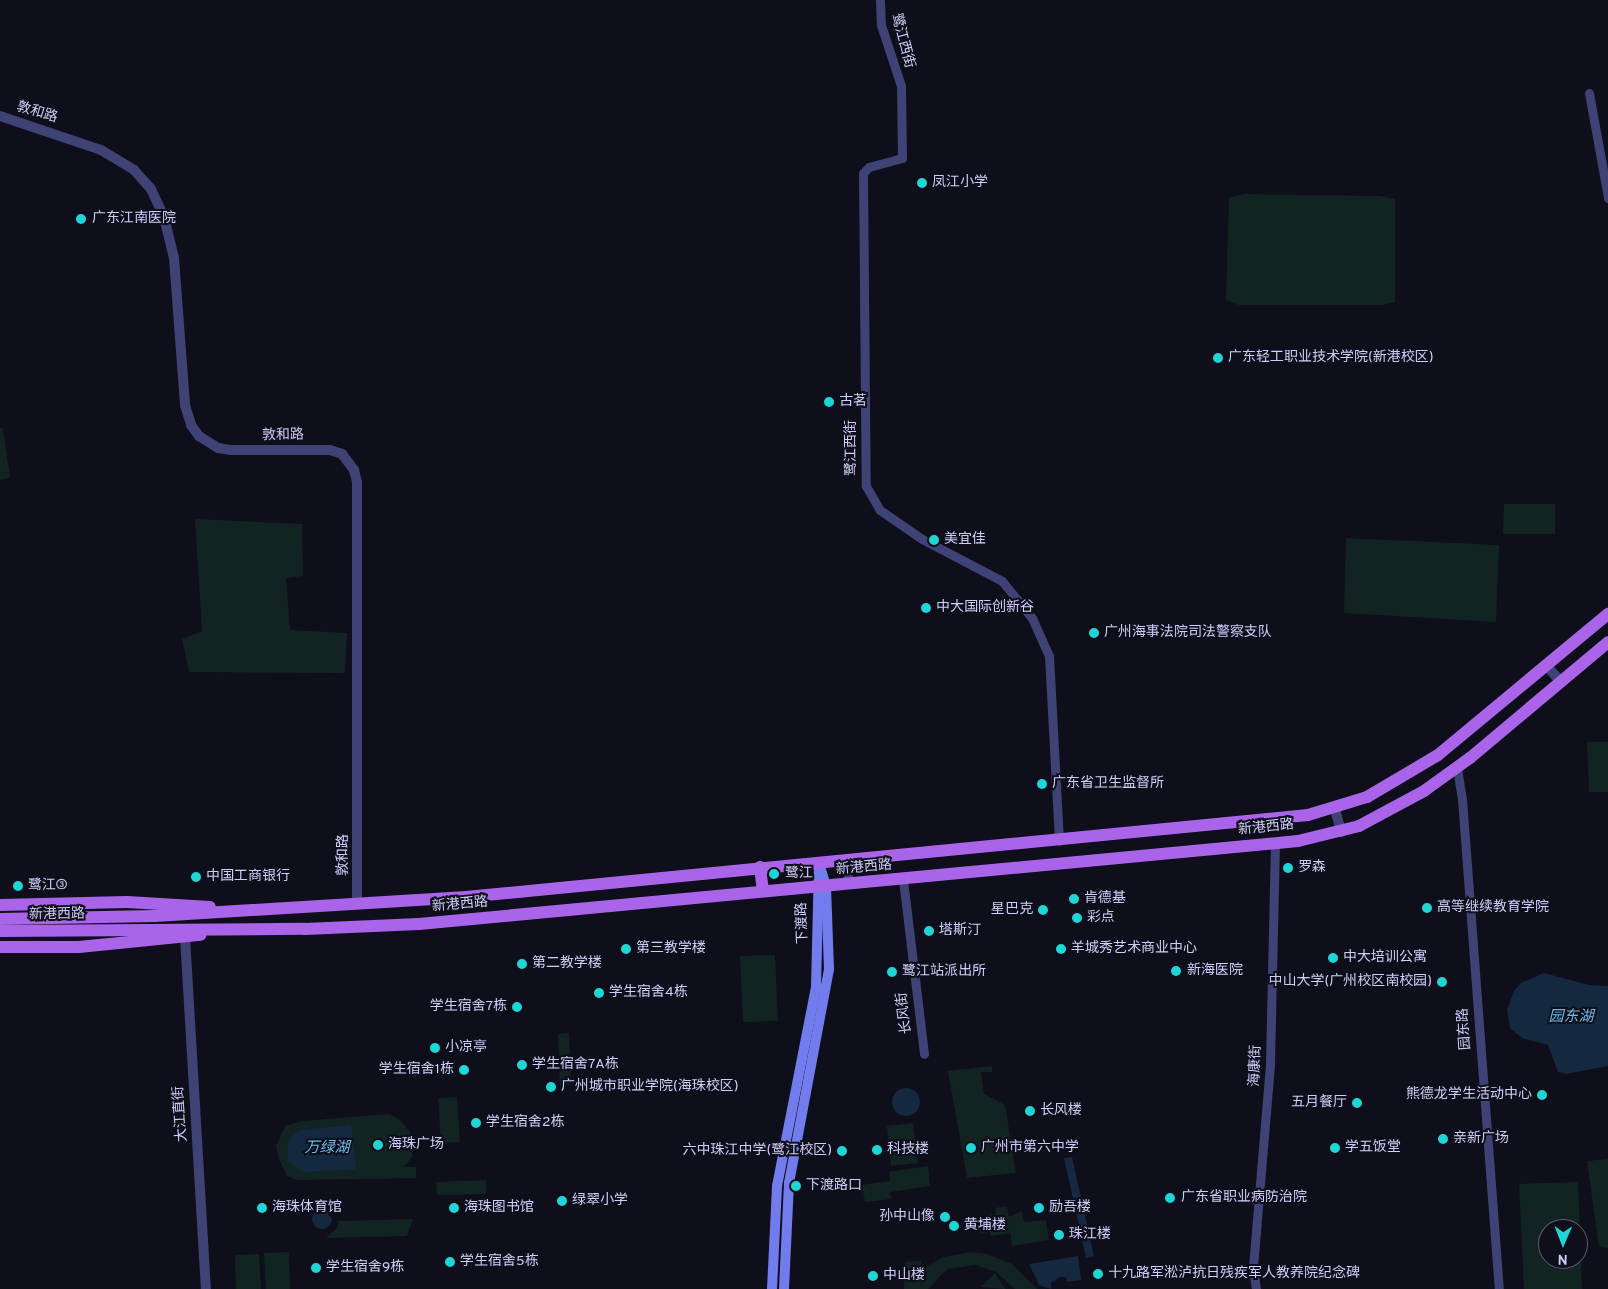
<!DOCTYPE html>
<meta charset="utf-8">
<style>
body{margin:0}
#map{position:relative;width:1608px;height:1289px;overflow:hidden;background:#0f0e1b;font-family:Overpass,"Noto Sans SC",sans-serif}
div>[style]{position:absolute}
.green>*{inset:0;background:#122422}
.water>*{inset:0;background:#14293f}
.round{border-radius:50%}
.minor>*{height:9px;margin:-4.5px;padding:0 4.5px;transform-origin:4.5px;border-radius:4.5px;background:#3f4274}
.tertiary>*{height:10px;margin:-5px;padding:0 5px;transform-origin:5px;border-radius:5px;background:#3f4274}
.secondary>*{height:10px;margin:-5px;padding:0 5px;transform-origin:5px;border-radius:5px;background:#727cec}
.primary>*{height:12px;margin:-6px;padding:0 6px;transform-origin:6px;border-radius:6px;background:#aa64ea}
.dots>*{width:14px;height:14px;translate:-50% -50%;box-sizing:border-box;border:2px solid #0f0e1b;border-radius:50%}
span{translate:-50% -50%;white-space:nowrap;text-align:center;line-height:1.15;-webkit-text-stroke:4px #0f0e1b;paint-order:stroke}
.street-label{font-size:14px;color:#cfcef8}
.poi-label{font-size:14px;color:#cfcef8}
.left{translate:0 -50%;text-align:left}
.right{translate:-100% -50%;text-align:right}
.water-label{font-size:15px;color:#6abdeb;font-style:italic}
.north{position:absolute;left:1538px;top:1219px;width:50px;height:50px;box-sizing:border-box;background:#0f0e1b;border:1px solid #5c5b73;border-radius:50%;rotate:181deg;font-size:14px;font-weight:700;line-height:20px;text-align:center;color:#cfcef8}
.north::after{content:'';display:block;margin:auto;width:18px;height:22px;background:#1dd6d5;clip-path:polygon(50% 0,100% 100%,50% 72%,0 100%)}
</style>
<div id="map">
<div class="green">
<i style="clip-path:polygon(1244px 194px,1380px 196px,1395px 199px,1395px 302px,1382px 305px,1239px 305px,1226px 300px,1229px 198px)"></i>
<i style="clip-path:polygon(0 428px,3px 428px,10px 478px,0 480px)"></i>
<i style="clip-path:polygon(1504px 504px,1555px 504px,1555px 534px,1503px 534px)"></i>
<i style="clip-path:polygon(195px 519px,302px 524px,303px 576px,286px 578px,290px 630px,347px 633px,345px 673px,189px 672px,182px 639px,202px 631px)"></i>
<i style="clip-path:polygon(1346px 538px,1499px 545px,1496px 622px,1344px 613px)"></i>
<i style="clip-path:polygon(1587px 742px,1608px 742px,1608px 792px,1589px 792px)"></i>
<i style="clip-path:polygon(775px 955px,778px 1021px,743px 1022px,740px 956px)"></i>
<i style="clip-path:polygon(569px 1033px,571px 1085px,560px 1086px,558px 1034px)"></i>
<i style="clip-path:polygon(992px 1066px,992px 1072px,981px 1072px,984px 1094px,1005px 1105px,1016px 1173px,967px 1178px,948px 1071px)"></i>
<i style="clip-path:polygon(457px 1097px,460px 1142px,441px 1143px,438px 1098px)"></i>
<i style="clip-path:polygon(389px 1114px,400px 1120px,410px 1132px,412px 1157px,404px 1167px,416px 1167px,416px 1178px,298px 1180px,287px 1176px,279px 1159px,276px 1146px,285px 1126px,302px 1121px)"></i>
<i style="clip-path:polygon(913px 1123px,918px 1163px,891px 1166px,887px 1126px)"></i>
<i style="clip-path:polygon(1608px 1159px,1608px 1248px,1599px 1247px,1587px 1161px)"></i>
<i style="clip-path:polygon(928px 1166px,930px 1186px,890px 1192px,891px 1199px,865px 1202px,862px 1185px,890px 1181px,889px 1172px)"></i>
<i style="clip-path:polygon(486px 1180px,486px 1194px,437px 1195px,436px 1182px)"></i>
<i style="clip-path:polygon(evenodd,1578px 1182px,1582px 1289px,1524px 1289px,1519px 1184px,1578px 1182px,1548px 1229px,1578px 1229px,1578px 1259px,1548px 1259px,1548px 1229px)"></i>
<i style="clip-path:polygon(1007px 1206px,1009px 1217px,1022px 1211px,1024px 1222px,1046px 1220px,1049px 1240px,1012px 1246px,1010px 1233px,991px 1236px,990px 1232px,981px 1233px,979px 1223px,987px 1222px,986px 1216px,996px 1214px,995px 1208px)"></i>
<i style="clip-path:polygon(413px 1219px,407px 1236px,326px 1238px,337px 1228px,338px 1221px)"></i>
<i style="clip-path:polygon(289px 1252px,290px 1289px,266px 1289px,264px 1253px)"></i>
<i style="clip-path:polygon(971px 1252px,987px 1254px,1012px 1264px,1037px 1289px,1015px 1289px,996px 1272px,976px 1265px,947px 1269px,928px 1289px,904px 1289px,905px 1262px,921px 1261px,921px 1287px,925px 1267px,944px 1257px)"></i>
<i style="clip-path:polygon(259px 1254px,261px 1289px,236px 1289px,235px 1255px)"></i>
<i style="clip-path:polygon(995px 1273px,1005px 1289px,981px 1287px)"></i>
</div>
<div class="water">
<i style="clip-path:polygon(1544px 973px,1589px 985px,1608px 986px,1608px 1066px,1566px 1074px,1558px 1072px,1548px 1045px,1522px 1038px,1510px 1028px,1507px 1010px,1514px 991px,1521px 983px)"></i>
<i class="round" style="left:892px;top:1088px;width:28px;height:28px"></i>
<i style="clip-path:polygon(351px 1125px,356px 1169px,303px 1172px,288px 1161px,288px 1145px,292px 1136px,300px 1130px)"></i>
<i style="clip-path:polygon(1072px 1157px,1094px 1256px,1086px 1258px,1064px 1158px)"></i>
<i class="round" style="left:312px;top:1209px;width:20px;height:20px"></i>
<i style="clip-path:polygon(1078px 1256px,1081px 1280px,1067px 1282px,1066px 1277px,1060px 1277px,1051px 1283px,1051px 1289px,1039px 1285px,1029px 1264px)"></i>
</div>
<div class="minor">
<i style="left:880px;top:0;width:25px;rotate:88deg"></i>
<i style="left:881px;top:25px;width:64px;rotate:71.8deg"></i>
<i style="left:901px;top:86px;width:72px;rotate:89.2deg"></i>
<i style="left:902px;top:158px;width:34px;rotate:165deg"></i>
<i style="left:869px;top:167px;width:8px;rotate:135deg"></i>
<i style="left:863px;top:173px;width:313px;rotate:89.5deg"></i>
<i style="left:866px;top:486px;width:28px;rotate:60deg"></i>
<i style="left:880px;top:510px;width:51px;rotate:34.6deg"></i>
<i style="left:922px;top:539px;width:90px;rotate:27.7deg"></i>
<i style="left:1002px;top:581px;width:48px;rotate:51deg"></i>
<i style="left:1032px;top:618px;width:42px;rotate:65.9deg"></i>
<i style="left:1049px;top:656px;width:185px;rotate:86.9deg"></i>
<i style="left:1589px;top:93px;width:107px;rotate:79.7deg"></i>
<i style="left:1457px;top:768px;width:31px;rotate:81deg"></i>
<i style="left:1462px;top:799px;width:491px;rotate:85.7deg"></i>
<i style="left:903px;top:880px;width:175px;rotate:83.1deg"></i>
<i style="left:1256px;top:1289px;width:22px;rotate:-98deg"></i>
<i style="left:1253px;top:1267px;width:205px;rotate:-85.2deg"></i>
<i style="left:1270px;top:1063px;width:220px;rotate:-88.7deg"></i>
</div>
<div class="tertiary">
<i style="left:0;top:116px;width:107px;rotate:18.6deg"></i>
<i style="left:101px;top:150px;width:39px;rotate:31deg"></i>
<i style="left:134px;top:170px;width:25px;rotate:48deg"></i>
<i style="left:151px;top:189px;width:31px;rotate:65deg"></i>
<i style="left:164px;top:217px;width:42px;rotate:76.3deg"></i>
<i style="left:174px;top:258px;width:147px;rotate:85.7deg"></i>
<i style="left:185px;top:405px;width:21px;rotate:73deg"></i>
<i style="left:191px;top:425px;width:14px;rotate:54deg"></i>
<i style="left:199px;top:436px;width:22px;rotate:32deg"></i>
<i style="left:218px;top:448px;width:12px;rotate:9deg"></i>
<i style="left:230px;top:450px;width:100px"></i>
<i style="left:330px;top:450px;width:13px;rotate:18deg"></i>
<i style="left:342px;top:454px;width:20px;rotate:53deg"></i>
<i style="left:354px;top:470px;width:12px;rotate:76deg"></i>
<i style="left:357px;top:482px;width:422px;rotate:90deg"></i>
<i style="left:1547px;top:666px;width:21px;rotate:49deg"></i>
<i style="left:1335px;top:809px;width:24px;rotate:75deg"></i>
<i style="left:846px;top:860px;width:24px;rotate:83deg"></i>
<i style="left:185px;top:937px;width:353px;rotate:86.6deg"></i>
</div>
<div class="secondary">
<i style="left:772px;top:1289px;width:103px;rotate:-87.2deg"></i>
<i style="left:777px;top:1186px;width:203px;rotate:-78.9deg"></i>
<i style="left:816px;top:987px;width:121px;rotate:-88.6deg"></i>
<i style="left:784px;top:1289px;width:106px;rotate:-87.3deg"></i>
<i style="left:789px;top:1183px;width:218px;rotate:-79.4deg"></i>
<i style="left:829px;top:969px;width:83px;rotate:-92.1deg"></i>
<i style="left:826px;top:886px;width:24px;rotate:-107deg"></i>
</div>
<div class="primary">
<i style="left:760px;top:867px;width:24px;rotate:83deg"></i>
<i style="left:0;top:905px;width:127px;rotate:-1.4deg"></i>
<i style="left:127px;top:902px;width:83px;rotate:3.4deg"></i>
<i style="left:0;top:919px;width:155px;rotate:-1.1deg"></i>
<i style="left:155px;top:916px;width:312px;rotate:-3.5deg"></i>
<i style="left:466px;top:897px;width:846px;rotate:-5.56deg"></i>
<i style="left:1308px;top:815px;width:62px;rotate:-17deg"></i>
<i style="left:1367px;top:797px;width:82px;rotate:-30.6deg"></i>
<i style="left:1438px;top:755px;width:221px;rotate:-39.7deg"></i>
<i style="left:0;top:931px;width:305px;rotate:-0.4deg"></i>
<i style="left:305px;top:929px;width:114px;rotate:-2.5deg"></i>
<i style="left:419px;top:924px;width:883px;rotate:-5.39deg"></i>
<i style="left:1298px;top:841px;width:63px;rotate:-13.8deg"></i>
<i style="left:1359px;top:826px;width:74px;rotate:-28.3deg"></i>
<i style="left:1424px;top:791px;width:57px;rotate:-35.7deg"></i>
<i style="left:1470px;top:758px;width:180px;rotate:-40deg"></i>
<i style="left:0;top:947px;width:79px"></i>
<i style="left:79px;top:947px;width:122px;rotate:-5.7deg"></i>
</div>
<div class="dots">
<i style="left:922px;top:183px;background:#1dd6d5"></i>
<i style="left:81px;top:219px;background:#1dd6d5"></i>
<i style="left:1218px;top:358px;background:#1dd6d5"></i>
<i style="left:829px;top:402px;background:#1dd6d5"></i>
<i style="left:934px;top:540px;background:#1dd6d5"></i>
<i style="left:926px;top:608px;background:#1dd6d5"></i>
<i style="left:1094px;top:633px;background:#1dd6d5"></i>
<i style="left:1042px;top:784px;background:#1dd6d5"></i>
<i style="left:1288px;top:868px;background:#1dd6d5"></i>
<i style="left:774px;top:874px;background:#1dd6d5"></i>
<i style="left:196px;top:877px;background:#1dd6d5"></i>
<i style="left:18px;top:886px;background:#1dd6d5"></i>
<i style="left:1074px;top:899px;background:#1dd6d5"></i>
<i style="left:1427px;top:908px;background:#1dd6d5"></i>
<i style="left:1043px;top:910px;background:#1dd6d5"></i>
<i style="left:1077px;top:918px;background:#1dd6d5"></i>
<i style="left:929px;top:931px;background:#1dd6d5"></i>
<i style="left:626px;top:949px;background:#1dd6d5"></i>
<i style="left:1061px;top:949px;background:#1dd6d5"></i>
<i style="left:1333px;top:958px;background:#1dd6d5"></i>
<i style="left:522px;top:964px;background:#1dd6d5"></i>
<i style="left:1176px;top:971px;background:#1dd6d5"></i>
<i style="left:892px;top:972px;background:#1dd6d5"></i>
<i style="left:1442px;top:982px;background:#1dd6d5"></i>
<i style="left:599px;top:993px;background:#1dd6d5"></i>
<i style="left:517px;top:1007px;background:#1dd6d5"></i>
<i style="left:435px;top:1048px;background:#1dd6d5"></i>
<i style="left:522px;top:1065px;background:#1dd6d5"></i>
<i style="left:464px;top:1070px;background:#1dd6d5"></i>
<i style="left:551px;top:1087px;background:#1dd6d5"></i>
<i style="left:1542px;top:1095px;background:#1dd6d5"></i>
<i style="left:1357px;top:1103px;background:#1dd6d5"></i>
<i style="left:1030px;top:1111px;background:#1dd6d5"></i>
<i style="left:476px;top:1123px;background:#1dd6d5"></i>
<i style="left:1443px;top:1139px;background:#1dd6d5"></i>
<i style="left:378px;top:1145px;background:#1dd6d5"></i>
<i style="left:971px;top:1148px;background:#1dd6d5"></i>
<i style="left:1335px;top:1148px;background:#1dd6d5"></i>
<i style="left:877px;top:1150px;background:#1dd6d5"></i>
<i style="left:842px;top:1151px;background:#1dd6d5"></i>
<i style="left:796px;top:1186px;background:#1dd6d5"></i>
<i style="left:1170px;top:1198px;background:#1dd6d5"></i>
<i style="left:562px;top:1201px;background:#1dd6d5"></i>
<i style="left:262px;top:1208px;background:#1dd6d5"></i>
<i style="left:454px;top:1208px;background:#1dd6d5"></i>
<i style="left:1039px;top:1208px;background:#1dd6d5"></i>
<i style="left:945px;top:1217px;background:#1dd6d5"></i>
<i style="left:954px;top:1226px;background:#1dd6d5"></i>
<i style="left:1059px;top:1235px;background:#1dd6d5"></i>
<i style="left:450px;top:1262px;background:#1dd6d5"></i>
<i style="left:316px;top:1268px;background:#1dd6d5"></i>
<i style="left:1098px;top:1274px;background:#1dd6d5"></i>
<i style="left:873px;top:1276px;background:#1dd6d5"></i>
</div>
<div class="street-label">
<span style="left:902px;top:41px;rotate:75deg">鹭江西街</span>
<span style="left:37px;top:113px;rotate:17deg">敦和路</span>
<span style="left:283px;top:436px;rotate:-1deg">敦和路</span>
<span style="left:852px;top:448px;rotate:-90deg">鹭江西街</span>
<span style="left:1266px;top:828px;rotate:-6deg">新港西路</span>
<span style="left:344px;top:855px;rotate:-90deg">敦和路</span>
<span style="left:864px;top:868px;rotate:-5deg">新港西路</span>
<span style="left:460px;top:905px;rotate:-5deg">新港西路</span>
<span style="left:57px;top:915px;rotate:-1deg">新港西路</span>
<span style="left:803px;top:923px;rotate:-92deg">下渡路</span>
<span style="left:905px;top:1013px;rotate:-97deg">长风街</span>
<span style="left:1465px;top:1029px;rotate:-94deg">园东路</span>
<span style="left:1256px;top:1066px;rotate:-88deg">海康街</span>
<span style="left:181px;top:1114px;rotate:-94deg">大江直街</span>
</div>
<div class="poi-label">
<span class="left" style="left:932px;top:183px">凤江小学</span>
<span class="left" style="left:92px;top:219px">广东江南医院</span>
<span class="left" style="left:1228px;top:358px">广东轻工职业技术学院(新港校区)</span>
<span class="left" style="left:839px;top:402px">古茗</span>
<span class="left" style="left:944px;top:540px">美宜佳</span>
<span class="left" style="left:936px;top:608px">中大国际创新谷</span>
<span class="left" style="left:1104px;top:633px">广州海事法院司法警察支队</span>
<span class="left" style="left:1052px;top:784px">广东省卫生监督所</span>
<span class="left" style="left:1298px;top:868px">罗森</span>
<span class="left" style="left:785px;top:874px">鹭江</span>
<span class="left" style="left:206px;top:877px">中国工商银行</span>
<span class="left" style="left:28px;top:886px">鹭江③</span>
<span class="left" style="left:1084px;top:899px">肯德基</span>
<span class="left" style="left:1437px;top:908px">高等继续教育学院</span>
<span class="right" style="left:1033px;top:910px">星巴克</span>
<span class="left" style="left:1087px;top:918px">彩点</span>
<span class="left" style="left:939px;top:931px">塔斯汀</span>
<span class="left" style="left:636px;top:949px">第三教学楼</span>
<span class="left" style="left:1071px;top:949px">羊城秀艺术商业中心</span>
<span class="left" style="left:1343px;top:958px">中大培训公寓</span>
<span class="left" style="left:532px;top:964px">第二教学楼</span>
<span class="left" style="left:1187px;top:971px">新海医院</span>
<span class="left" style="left:902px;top:972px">鹭江站派出所</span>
<span class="right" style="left:1432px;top:982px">中山大学(广州校区南校园)</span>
<span class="left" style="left:609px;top:993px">学生宿舍4栋</span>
<span class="right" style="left:507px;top:1007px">学生宿舍7栋</span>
<span class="left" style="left:445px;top:1048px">小凉亭</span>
<span class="left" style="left:532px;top:1065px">学生宿舍7A栋</span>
<span class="right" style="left:454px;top:1070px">学生宿舍1栋</span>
<span class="left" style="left:561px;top:1087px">广州城市职业学院(海珠校区)</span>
<span class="right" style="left:1532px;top:1095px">熊德龙学生活动中心</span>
<span class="right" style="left:1347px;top:1103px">五月餐厅</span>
<span class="left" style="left:1040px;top:1111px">长风楼</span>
<span class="left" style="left:486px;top:1123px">学生宿舍2栋</span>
<span class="left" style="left:1453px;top:1139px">亲新广场</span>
<span class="left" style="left:388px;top:1145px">海珠广场</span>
<span class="left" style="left:981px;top:1148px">广州市第六中学</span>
<span class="left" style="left:1345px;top:1148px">学五饭堂</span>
<span class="left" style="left:887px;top:1150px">科技楼</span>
<span class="right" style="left:832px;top:1151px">六中珠江中学(鹭江校区)</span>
<span class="left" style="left:806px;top:1186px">下渡路口</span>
<span class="left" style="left:1181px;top:1198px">广东省职业病防治院</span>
<span class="left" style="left:572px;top:1201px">绿翠小学</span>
<span class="left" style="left:272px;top:1208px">海珠体育馆</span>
<span class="left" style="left:464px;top:1208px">海珠图书馆</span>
<span class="left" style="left:1049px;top:1208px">励吾楼</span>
<span class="right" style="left:935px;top:1217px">孙中山像</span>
<span class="left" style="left:964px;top:1226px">黄埔楼</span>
<span class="left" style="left:1069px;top:1235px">珠江楼</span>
<span class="left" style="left:460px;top:1262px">学生宿舍5栋</span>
<span class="left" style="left:326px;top:1268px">学生宿舍9栋</span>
<span class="left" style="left:1108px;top:1274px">十九路军淞泸抗日残疾军人教养院纪念碑</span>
<span class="left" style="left:883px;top:1276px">中山楼</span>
</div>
<div class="water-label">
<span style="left:1571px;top:1018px">园东湖</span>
<span style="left:327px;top:1149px">万绿湖</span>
</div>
<div class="north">N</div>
</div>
